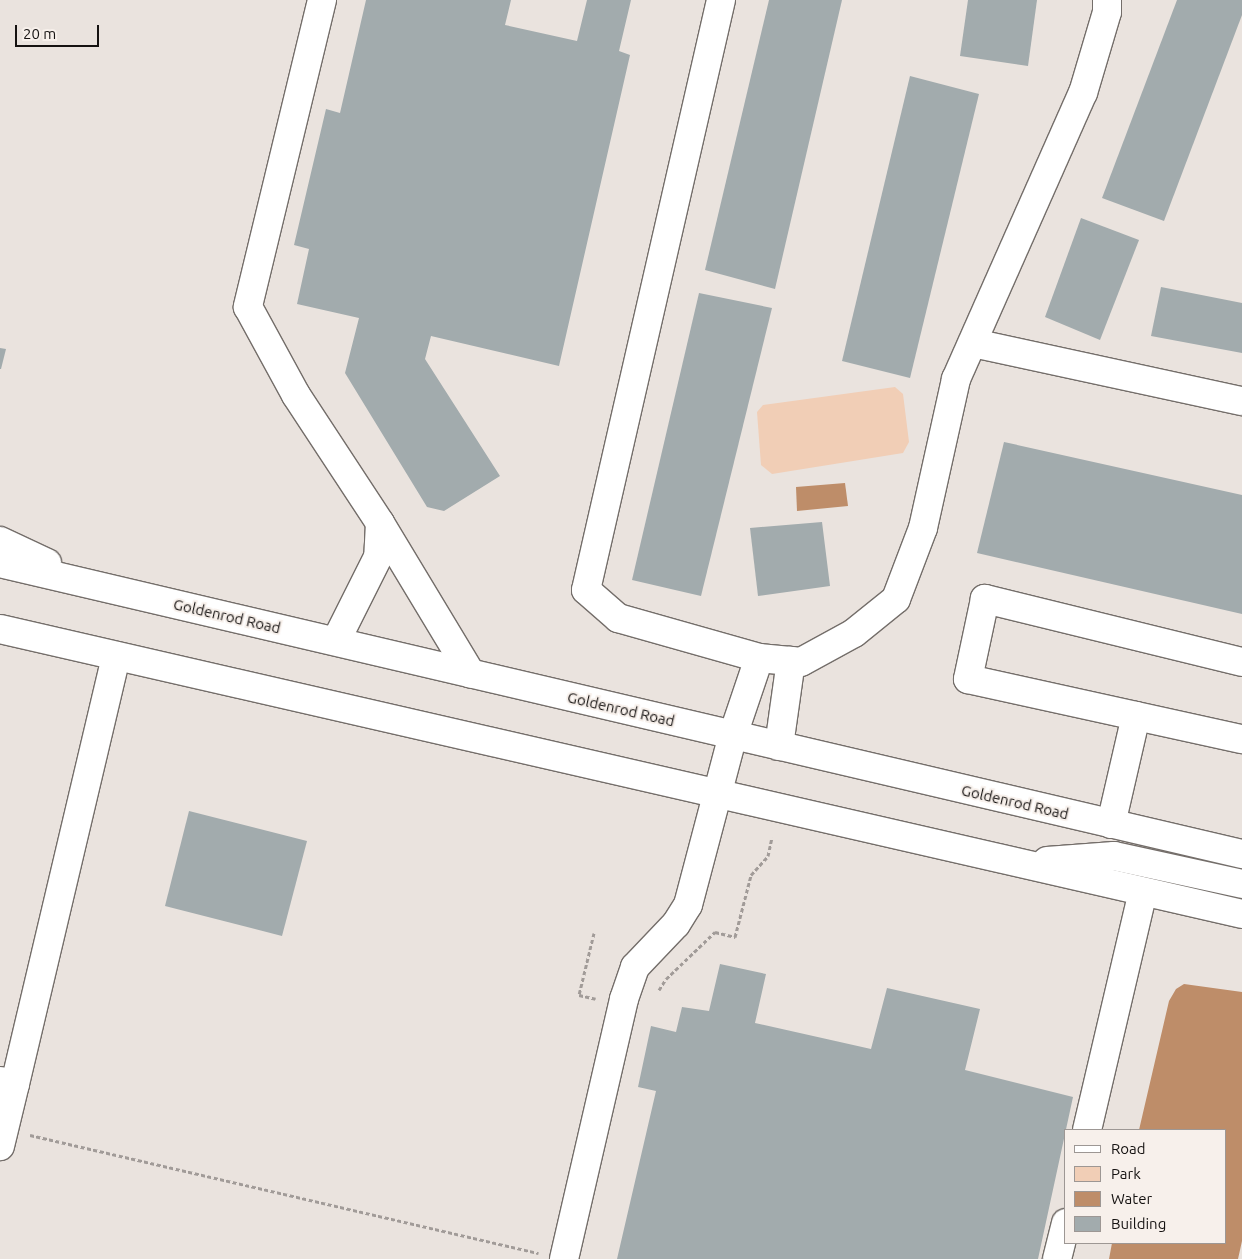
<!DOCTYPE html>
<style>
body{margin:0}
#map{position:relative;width:1242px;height:1259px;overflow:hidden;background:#eae3de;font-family:Ubuntu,sans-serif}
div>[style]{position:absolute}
.green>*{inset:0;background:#f1ceb6}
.water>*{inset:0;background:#be8d69}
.building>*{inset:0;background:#a2abad}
.path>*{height:3px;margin-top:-1.5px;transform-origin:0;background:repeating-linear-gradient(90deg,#a19b98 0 4px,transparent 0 6.5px)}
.roads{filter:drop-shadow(1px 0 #746e6a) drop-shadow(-1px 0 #746e6a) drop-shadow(0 1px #746e6a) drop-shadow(0 -1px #746e6a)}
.minor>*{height:28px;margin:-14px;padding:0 14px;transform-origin:14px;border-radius:14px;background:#fff}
.major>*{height:28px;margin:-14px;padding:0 14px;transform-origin:14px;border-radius:14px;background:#fff}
span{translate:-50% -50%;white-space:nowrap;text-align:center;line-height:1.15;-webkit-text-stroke:4px #f7f0eb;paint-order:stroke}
.street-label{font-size:15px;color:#151211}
.legend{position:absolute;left:1064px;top:1129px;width:162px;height:115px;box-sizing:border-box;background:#f7f0eb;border:1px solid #9d9794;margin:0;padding:6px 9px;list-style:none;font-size:15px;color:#151211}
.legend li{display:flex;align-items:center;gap:10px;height:25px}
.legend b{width:25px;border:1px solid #9d9794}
.scale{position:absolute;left:15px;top:25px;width:84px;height:22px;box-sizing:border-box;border:2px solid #151211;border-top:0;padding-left:6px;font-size:15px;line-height:18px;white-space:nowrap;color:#151211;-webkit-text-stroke:4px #f7f0eb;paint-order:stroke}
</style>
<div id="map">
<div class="green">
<i style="clip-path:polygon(895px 387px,903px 394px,909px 442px,903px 453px,772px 474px,761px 465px,757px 412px,763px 405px)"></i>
</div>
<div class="water">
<i style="clip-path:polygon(845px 483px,848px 506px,797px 511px,796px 487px)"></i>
<i style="clip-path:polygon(1184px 984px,1242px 992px,1242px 1241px,1238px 1259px,1109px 1259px,1112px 1243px,1226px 1243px,1226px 1130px,1139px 1130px,1169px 1001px,1176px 989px)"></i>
</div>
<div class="building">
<i style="clip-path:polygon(366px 0,511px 0,505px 25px,577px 41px,587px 0,631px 0,619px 51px,630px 55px,559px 366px,431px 336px,425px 359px,500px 476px,444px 511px,427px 507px,345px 373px,359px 318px,297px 304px,309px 249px,294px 245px,326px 109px,340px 113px)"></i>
<i style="clip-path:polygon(769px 0,842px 0,775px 289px,705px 270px)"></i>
<i style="clip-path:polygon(968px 0,1037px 0,1028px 66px,960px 56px)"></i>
<i style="clip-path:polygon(1177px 0,1242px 0,1242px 15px,1164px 221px,1102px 198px)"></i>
<i style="clip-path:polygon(910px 76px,979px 94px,910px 378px,842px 361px)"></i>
<i style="clip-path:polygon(1081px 218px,1139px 240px,1100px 340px,1045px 317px)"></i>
<i style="clip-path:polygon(1161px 287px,1242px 303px,1242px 353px,1151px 336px)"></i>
<i style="clip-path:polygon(699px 293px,772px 308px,701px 596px,632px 580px)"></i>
<i style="clip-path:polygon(0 348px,6px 349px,1px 369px,0 369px)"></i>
<i style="clip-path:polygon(1004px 442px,1242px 495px,1242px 614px,977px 553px)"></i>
<i style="clip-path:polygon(822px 522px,830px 586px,758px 596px,750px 528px)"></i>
<i style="clip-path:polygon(189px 811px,307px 841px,282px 936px,165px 906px)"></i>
<i style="clip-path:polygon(720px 964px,766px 974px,755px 1023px,871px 1049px,887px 988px,980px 1009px,965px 1070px,1073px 1097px,1038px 1259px,617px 1259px,656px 1091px,638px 1087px,651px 1026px,676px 1032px,682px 1007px,709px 1011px)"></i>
</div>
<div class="path">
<i style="left:594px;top:933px;width:64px;rotate:103.6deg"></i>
<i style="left:579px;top:995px;width:17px;rotate:13deg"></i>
<i style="left:659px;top:990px;width:13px;rotate:-58deg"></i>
<i style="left:666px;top:979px;width:68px;rotate:-43.8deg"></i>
<i style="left:715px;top:932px;width:21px;rotate:14deg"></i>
<i style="left:735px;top:937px;width:64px;rotate:-75.5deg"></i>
<i style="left:751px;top:875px;width:25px;rotate:-48deg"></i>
<i style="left:768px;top:856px;width:19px;rotate:-78deg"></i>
<i style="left:30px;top:1135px;width:522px;rotate:13.08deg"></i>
</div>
<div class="roads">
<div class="minor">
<i style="left:322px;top:0;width:316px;rotate:103.6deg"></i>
<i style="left:248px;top:307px;width:100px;rotate:61.4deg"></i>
<i style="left:296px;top:395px;width:153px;rotate:56.7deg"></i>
<i style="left:380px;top:523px;width:34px;rotate:93deg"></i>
<i style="left:378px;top:557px;width:94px;rotate:116.6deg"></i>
<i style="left:721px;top:0;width:605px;rotate:102.89deg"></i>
<i style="left:586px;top:590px;width:43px;rotate:41.2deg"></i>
<i style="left:618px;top:618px;width:147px;rotate:15.8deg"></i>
<i style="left:759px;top:658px;width:42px;rotate:5.4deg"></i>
<i style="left:801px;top:662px;width:60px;rotate:-28.7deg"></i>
<i style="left:854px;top:633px;width:54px;rotate:-39deg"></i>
<i style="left:896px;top:599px;width:76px;rotate:-69.2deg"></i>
<i style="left:923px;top:528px;width:153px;rotate:-77.5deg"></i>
<i style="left:956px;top:379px;width:313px;rotate:-66.1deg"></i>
<i style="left:1083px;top:93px;width:84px;rotate:-73.5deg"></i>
<i style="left:1107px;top:12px;width:12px;rotate:-90deg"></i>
<i style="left:973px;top:343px;width:275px;rotate:12.2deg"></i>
<i style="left:380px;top:523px;width:176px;rotate:58.9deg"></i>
<i style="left:1242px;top:662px;width:265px;rotate:-166.2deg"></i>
<i style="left:985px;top:599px;width:82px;rotate:102deg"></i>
<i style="left:968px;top:679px;width:280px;rotate:12.4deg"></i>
<i style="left:779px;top:746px;width:86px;rotate:-82deg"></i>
<i style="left:1111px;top:824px;width:111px;rotate:-77deg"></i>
<i style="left:0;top:1081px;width:15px;rotate:11deg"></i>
<i style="left:15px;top:1084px;width:64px;rotate:103.6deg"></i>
<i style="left:15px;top:1084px;width:439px;rotate:-76.7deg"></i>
<i style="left:1087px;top:1130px;width:244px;rotate:-76.8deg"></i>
<i style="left:564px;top:1259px;width:267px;rotate:-77deg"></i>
<i style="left:624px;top:999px;width:34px;rotate:-71deg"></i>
<i style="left:635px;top:967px;width:59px;rotate:-46.4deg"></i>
<i style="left:676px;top:924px;width:22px;rotate:-58deg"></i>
<i style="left:688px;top:905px;width:176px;rotate:-75.2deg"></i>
<i style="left:733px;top:735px;width:81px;rotate:-71.3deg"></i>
<i style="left:1057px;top:1259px;width:37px;rotate:-76deg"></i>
</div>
<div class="major">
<i style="left:0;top:541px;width:52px;rotate:25.1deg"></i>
<i style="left:0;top:563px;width:1276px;rotate:13.19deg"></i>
<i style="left:0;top:629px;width:1274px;rotate:12.92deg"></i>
<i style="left:1047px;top:861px;width:67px;rotate:-4.3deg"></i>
<i style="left:1114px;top:856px;width:131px;rotate:12.3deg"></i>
</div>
</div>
<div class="street-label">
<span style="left:227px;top:616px;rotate:13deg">Goldenrod Road</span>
<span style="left:621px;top:709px;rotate:13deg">Goldenrod Road</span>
<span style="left:1015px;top:802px;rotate:13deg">Goldenrod Road</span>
</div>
<ul class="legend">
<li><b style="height:6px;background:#fff"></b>Road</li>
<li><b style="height:14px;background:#f1ceb6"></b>Park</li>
<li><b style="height:14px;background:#be8d69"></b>Water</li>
<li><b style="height:14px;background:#a2abad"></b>Building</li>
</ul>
<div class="scale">20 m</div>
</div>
